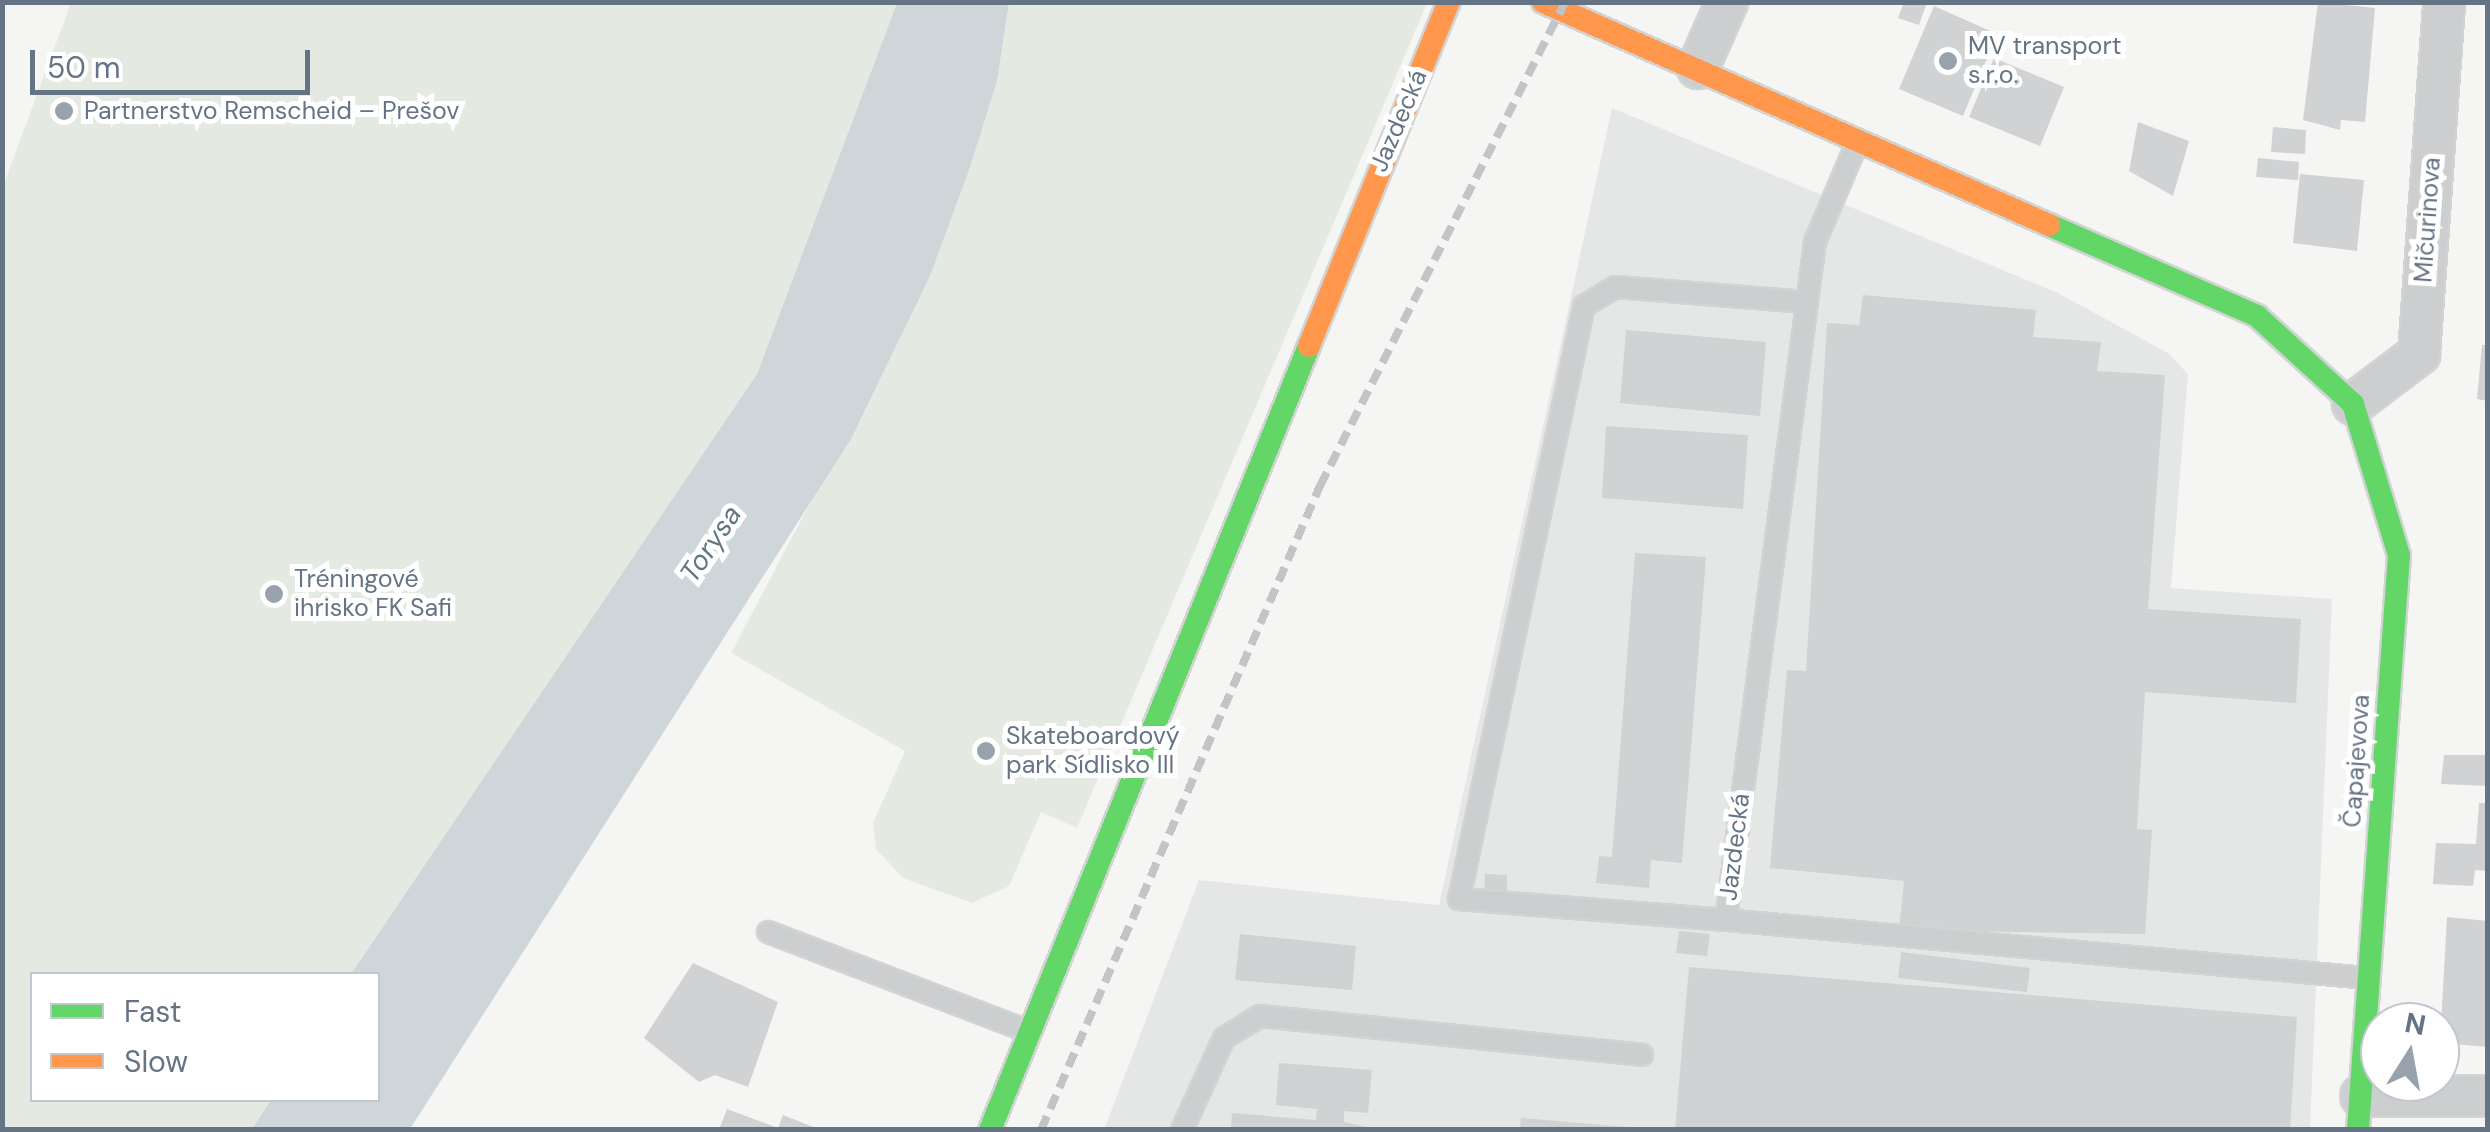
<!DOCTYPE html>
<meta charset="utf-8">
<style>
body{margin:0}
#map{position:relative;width:2490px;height:1132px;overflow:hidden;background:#f5f6f4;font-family:"DM Sans",sans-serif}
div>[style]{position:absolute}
.built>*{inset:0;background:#e5e7e6}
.green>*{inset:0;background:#e4e9e2}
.water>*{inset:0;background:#cfd6da}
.building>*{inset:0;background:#d1d2d3}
.roads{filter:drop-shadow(2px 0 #d2d4d4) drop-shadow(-2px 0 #d2d4d4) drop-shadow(0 2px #d2d4d4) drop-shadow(0 -2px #d2d4d4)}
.lane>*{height:20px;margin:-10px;padding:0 10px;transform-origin:10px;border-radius:10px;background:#cdcecf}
.street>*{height:40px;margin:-20px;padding:0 20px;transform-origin:20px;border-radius:20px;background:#cdcecf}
.fast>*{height:22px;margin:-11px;padding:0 11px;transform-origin:11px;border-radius:11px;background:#63d668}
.slow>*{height:22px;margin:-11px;padding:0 11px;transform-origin:11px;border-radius:11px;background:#ff974d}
.rail>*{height:8px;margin-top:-4px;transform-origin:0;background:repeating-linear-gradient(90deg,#c3c4c5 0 15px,transparent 0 23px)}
.dots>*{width:28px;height:28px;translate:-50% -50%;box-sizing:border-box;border:5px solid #fff;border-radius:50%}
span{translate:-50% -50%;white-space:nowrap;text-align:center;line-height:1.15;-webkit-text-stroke:10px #fff;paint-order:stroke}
.poi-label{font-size:25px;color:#657485}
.left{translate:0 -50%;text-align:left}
.street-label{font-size:25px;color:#657485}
.water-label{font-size:28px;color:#607682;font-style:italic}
.frame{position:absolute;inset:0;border:5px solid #657485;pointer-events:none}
.legend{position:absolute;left:30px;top:972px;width:350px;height:130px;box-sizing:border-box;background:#fff;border:2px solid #c1c7ce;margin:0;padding:12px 18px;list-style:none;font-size:30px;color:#657485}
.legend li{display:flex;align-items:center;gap:20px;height:50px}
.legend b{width:50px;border:2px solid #c1c7ce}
.north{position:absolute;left:2360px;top:1002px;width:100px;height:100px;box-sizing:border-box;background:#fff;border:2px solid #c1c7ce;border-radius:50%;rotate:11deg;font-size:28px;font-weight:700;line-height:40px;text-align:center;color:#657485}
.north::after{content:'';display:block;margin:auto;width:35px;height:45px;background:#97a2ac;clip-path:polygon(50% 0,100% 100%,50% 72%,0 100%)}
.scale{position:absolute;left:30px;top:50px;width:280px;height:45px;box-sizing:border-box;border:5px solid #657485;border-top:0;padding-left:12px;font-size:30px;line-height:35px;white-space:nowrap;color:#657485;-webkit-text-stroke:8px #fff;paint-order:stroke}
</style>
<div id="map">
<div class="built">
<i style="clip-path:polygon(1612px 108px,2058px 293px,2168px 353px,2188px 374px,2171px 588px,2332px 599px,2310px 1129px,1104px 1130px,1199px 880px,1439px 905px)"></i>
</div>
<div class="green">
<i style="clip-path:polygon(71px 3px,897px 3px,757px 374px,351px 974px,32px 974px,32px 1100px,271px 1100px,252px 1129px,3px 1129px,2px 189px)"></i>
<i style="clip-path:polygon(1009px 3px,1427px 3px,1077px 828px,1041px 812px,1009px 886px,972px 903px,903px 878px,876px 849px,873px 823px,905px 751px,731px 653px,930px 276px,997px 81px)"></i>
</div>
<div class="water">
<i style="clip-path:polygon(897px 3px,1009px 3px,997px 81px,970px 167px,930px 276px,851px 439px,410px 1129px,252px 1129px,271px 1100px,378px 1100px,378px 974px,351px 974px,757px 374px)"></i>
</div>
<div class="building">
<i style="clip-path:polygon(1904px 2px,1927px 2px,1919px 25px,1898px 18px)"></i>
<i style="clip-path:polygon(2318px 2px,2375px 8px,2365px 122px,2341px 120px,2340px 130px,2303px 120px)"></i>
<i style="clip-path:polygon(1934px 6px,1997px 34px,1963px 116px,1899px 89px)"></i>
<i style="clip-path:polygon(1994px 58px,2064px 87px,2040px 146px,1969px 117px)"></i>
<i style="clip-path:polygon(2138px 122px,2189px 141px,2173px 196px,2129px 171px)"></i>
<i style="clip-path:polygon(2273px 127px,2306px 130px,2305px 154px,2271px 152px)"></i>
<i style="clip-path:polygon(2258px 158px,2299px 162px,2298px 180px,2256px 177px)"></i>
<i style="clip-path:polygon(2300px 174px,2364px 180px,2357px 251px,2293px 243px)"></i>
<i style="clip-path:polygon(1863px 295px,2036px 310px,2033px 337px,2101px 342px,2097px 371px,2165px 375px,2148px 609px,2301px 619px,2296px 703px,2145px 692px,2137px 829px,2152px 830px,2145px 934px,1899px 930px,1904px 881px,1770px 868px,1787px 670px,1806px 671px,1827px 323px,1859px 325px)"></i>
<i style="clip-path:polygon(1626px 330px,1766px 342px,1760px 416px,1620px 403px)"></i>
<i style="clip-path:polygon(2482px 345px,2488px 345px,2488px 401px,2477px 399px)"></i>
<i style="clip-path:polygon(1606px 426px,1748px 435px,1743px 509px,1602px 498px)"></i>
<i style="clip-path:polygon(1635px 553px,1706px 557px,1682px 863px,1651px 860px,1649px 888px,1596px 883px,1599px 856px,1612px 857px)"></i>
<i style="clip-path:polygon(2444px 755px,2488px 755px,2488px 786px,2441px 784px)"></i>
<i style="clip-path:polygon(2479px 803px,2488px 803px,2488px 871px,2475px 870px,2473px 886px,2433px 884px,2436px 843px,2476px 844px)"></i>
<i style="clip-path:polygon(1485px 874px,1507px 875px,1507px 898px,1484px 897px)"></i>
<i style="clip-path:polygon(2447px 917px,2488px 921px,2488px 1047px,2440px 1043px)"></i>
<i style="clip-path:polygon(1679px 931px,1710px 934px,1707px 956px,1676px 953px)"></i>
<i style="clip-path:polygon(1240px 934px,1356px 946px,1352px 990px,1235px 980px)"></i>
<i style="clip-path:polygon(1901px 952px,2030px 968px,2027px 992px,1898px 978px)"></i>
<i style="clip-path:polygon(693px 963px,778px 1002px,748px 1087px,715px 1075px,699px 1082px,644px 1038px)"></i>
<i style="clip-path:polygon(1689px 967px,2297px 1017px,2290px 1130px,1675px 1130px)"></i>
<i style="clip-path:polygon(1279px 1063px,1372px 1070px,1368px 1113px,1344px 1111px,1344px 1122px,1381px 1130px,1231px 1130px,1232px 1113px,1316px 1120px,1317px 1109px,1276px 1105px)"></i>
<i style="clip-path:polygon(727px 1109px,778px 1128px,783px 1115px,821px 1130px,719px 1130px)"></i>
<i style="clip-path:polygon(1521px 1118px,1628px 1127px,1628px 1130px,1520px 1130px)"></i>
</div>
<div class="roads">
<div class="lane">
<i style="left:1857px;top:143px;width:108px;rotate:113deg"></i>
<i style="left:1815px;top:242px;width:684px;rotate:97.48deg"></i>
<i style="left:1726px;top:920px;width:644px;rotate:5.17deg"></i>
<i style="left:1726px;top:920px;width:268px;rotate:-175.5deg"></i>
<i style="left:1459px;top:899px;width:606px;rotate:-78.1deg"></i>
<i style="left:1584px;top:306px;width:37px;rotate:-31deg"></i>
<i style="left:1616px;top:287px;width:191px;rotate:4.5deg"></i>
<i style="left:768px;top:932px;width:277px;rotate:20.9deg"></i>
<i style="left:1182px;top:1130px;width:101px;rotate:-65.5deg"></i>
<i style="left:1224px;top:1038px;width:42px;rotate:-31.4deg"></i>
<i style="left:1260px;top:1016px;width:384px;rotate:5.8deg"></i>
</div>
<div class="street">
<i style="left:1698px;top:68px;width:72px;rotate:-66.3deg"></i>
<i style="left:2353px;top:404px;width:83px;rotate:-37.1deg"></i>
<i style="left:2419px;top:354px;width:353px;rotate:-85.9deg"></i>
<i style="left:2361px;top:1096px;width:127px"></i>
</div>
<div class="fast">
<i style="left:2049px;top:225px;width:227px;rotate:23.6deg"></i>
<i style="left:2257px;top:316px;width:130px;rotate:42.5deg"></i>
<i style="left:2353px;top:404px;width:158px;rotate:73.1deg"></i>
<i style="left:2399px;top:555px;width:576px;rotate:94.08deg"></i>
<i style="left:990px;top:1130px;width:846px;rotate:-67.86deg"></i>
</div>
<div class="slow">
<i style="left:1543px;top:2px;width:553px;rotate:23.78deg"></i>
<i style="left:1309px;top:346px;width:371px;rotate:-67.9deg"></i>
</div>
</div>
<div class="rail">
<i style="left:1041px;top:1130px;width:702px;rotate:-66.58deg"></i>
<i style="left:1320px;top:486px;width:542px;rotate:-63.15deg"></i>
</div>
<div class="dots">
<i style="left:1948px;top:61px;background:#97a2ac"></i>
<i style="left:64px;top:111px;background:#97a2ac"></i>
<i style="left:274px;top:594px;background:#97a2ac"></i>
<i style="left:986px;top:751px;background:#97a2ac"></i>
</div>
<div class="poi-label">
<span class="left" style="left:1968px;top:61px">MV transport<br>s.r.o.</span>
<span class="left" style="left:84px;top:111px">Partnerstvo Remscheid – Prešov</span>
<span class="left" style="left:294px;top:594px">Tréningové<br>ihrisko FK Safi</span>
<span class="left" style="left:1006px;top:751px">Skateboardový<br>park Sídlisko III</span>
</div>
<div class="street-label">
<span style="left:1399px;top:121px;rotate:-67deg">Jazdecká</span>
<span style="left:2428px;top:220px;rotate:-86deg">Mičurinova</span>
<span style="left:2357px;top:761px;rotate:-86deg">Čapajevova</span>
<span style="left:1735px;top:847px;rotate:-83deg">Jazdecká</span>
</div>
<div class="water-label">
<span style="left:711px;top:544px;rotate:-56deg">Torysa</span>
</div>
<div class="frame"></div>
<ul class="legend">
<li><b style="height:12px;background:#63d668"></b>Fast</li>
<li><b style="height:12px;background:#ff974d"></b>Slow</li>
</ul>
<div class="north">N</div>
<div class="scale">50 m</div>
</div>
